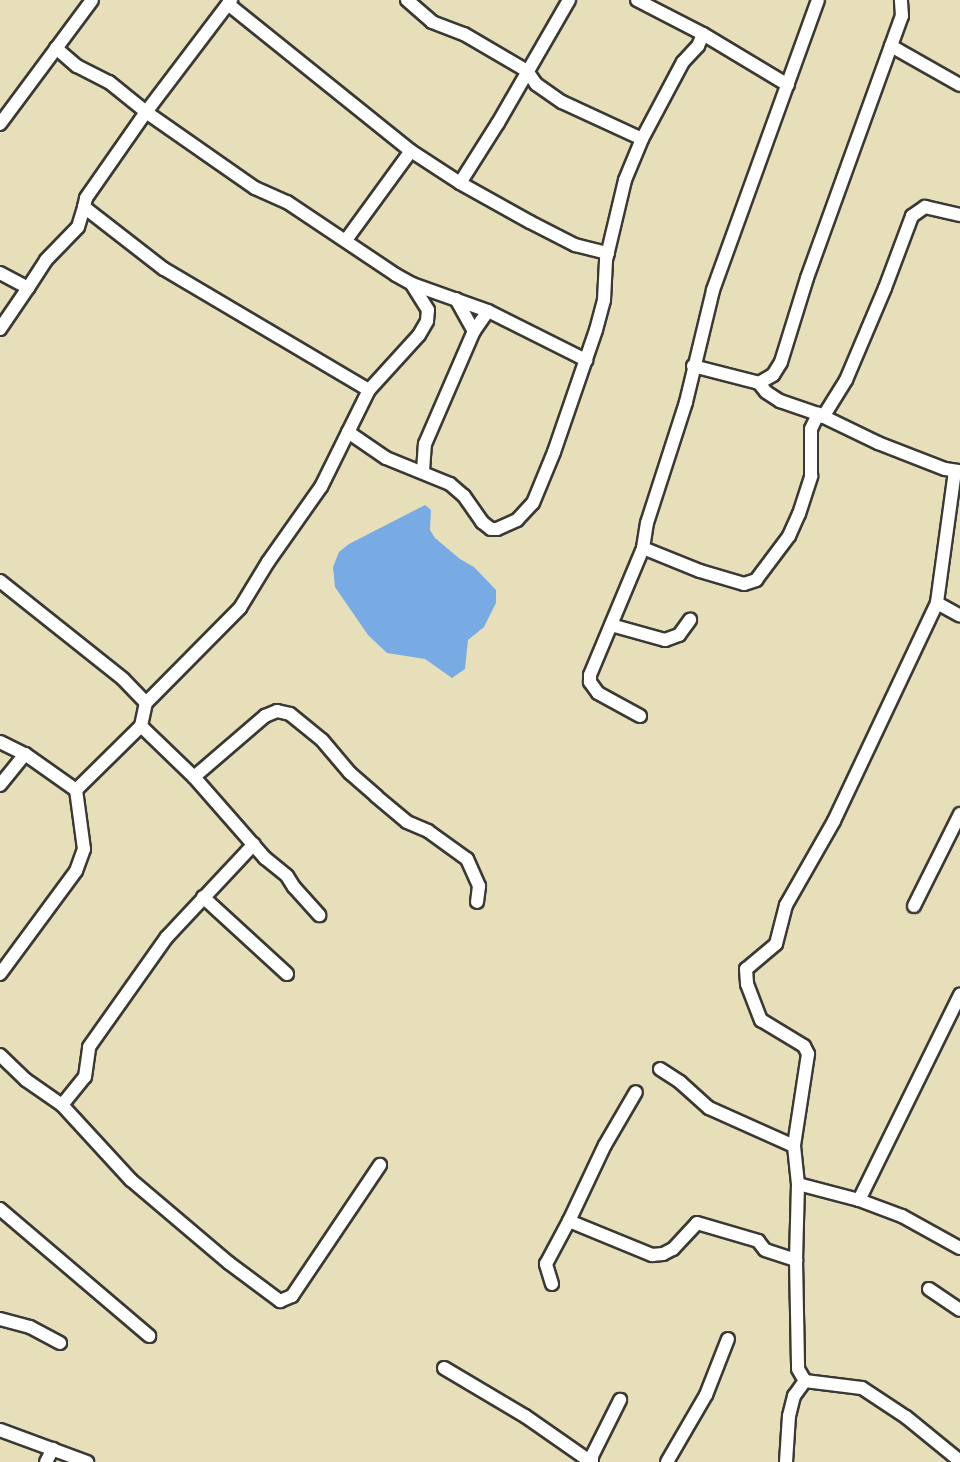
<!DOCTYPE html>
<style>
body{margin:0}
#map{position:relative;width:960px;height:1462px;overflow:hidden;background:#e7dfba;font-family:"Balsamiq Sans",sans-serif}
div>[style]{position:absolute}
.water>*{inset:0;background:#78abe4}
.roads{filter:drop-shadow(2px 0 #3a3934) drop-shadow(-2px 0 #3a3934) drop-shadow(0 2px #3a3934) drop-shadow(0 -2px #3a3934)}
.minor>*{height:12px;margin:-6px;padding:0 6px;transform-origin:6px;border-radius:6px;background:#fff}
span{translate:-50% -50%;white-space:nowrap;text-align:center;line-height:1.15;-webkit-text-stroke:5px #f7f3e8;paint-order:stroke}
</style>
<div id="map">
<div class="water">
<i style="clip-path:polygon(425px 505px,431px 510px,430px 530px,435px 538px,460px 559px,474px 567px,496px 590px,496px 603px,484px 627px,468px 640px,465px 669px,452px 678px,425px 659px,387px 653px,368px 635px,335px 587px,333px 567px,339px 552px,349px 544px)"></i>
</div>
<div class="roads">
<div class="minor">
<i style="left:407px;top:0;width:33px;rotate:41deg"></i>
<i style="left:432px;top:22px;width:34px;rotate:21deg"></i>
<i style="left:464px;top:34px;width:73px;rotate:30.4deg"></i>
<i style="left:527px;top:71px;width:16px;rotate:55deg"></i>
<i style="left:536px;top:84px;width:32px;rotate:35deg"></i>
<i style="left:562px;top:102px;width:88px;rotate:24.8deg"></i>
<i style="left:637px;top:0;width:74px;rotate:27.3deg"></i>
<i style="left:703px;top:34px;width:99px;rotate:31deg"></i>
<i style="left:228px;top:4px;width:235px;rotate:38.8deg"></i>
<i style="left:411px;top:151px;width:59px;rotate:33.1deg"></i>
<i style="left:460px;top:183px;width:80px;rotate:29.1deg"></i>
<i style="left:530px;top:222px;width:51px;rotate:27.1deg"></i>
<i style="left:575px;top:245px;width:34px;rotate:14deg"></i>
<i style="left:891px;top:46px;width:79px;rotate:29.5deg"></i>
<i style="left:56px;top:48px;width:28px;rotate:41deg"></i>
<i style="left:77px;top:66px;width:36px;rotate:27deg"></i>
<i style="left:109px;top:82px;width:48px;rotate:39deg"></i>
<i style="left:146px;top:112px;width:133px;rotate:34.9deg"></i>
<i style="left:255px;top:188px;width:35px;rotate:24deg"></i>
<i style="left:287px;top:202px;width:131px;rotate:33.8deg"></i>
<i style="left:396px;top:275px;width:18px;rotate:29deg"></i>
<i style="left:412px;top:284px;width:81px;rotate:19.6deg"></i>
<i style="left:488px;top:311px;width:110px;rotate:26.6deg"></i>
<i style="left:0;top:124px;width:154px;rotate:-53.4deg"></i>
<i style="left:460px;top:183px;width:71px;rotate:-57.7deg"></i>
<i style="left:498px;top:123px;width:142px;rotate:-60deg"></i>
<i style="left:84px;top:207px;width:9px;rotate:-77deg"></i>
<i style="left:86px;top:198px;width:105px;rotate:-55.1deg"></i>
<i style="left:146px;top:112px;width:141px;rotate:-52.8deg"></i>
<i style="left:346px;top:240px;width:110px;rotate:-53.9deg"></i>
<i style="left:0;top:273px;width:32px;rotate:28deg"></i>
<i style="left:28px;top:288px;width:33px;rotate:-57deg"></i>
<i style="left:46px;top:260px;width:46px;rotate:-45.9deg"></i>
<i style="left:78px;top:227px;width:21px;rotate:-73deg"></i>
<i style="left:84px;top:207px;width:101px;rotate:37.8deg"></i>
<i style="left:164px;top:269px;width:238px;rotate:30.6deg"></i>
<i style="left:456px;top:299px;width:37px;rotate:61deg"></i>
<i style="left:0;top:329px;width:50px;rotate:-55.7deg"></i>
<i style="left:693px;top:366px;width:68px;rotate:14.4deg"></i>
<i style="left:759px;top:383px;width:11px;rotate:52deg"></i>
<i style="left:766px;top:392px;width:17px;rotate:33deg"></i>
<i style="left:780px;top:401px;width:40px;rotate:18.9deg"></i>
<i style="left:818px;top:414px;width:67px;rotate:25.8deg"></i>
<i style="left:878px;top:443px;width:72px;rotate:21.2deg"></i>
<i style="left:945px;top:469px;width:15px;rotate:8deg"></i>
<i style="left:759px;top:383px;width:16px;rotate:-30deg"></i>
<i style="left:773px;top:375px;width:15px;rotate:-58deg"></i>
<i style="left:781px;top:362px;width:88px;rotate:-72.8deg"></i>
<i style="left:807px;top:278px;width:279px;rotate:-70.1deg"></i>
<i style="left:902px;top:16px;width:16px;rotate:-94deg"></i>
<i style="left:823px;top:417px;width:44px;rotate:-58.1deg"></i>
<i style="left:846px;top:380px;width:100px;rotate:-67deg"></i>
<i style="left:885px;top:288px;width:77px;rotate:-69.4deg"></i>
<i style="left:912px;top:216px;width:16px;rotate:-35deg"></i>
<i style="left:925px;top:207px;width:36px;rotate:13deg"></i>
<i style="left:348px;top:432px;width:46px;rotate:34.4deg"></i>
<i style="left:386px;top:458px;width:69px;rotate:22.1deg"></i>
<i style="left:450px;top:484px;width:18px;rotate:41deg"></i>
<i style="left:464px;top:496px;width:32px;rotate:55deg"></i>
<i style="left:482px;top:522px;width:11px;rotate:38deg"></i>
<i style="left:491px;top:529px;width:6px"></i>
<i style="left:497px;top:529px;width:22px;rotate:-24deg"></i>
<i style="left:517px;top:520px;width:23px;rotate:-47deg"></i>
<i style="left:533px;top:503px;width:55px;rotate:-67.6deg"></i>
<i style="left:554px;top:452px;width:129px;rotate:-71deg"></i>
<i style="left:596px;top:330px;width:31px;rotate:-75deg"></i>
<i style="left:604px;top:300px;width:40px;rotate:-87.1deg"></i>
<i style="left:606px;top:260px;width:82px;rotate:-76.6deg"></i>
<i style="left:625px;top:180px;width:44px;rotate:-67.5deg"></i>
<i style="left:642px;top:139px;width:87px;rotate:-62deg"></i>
<i style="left:683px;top:62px;width:22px;rotate:-47deg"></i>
<i style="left:698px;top:46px;width:13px;rotate:-67deg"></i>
<i style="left:423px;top:471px;width:27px;rotate:-86deg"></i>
<i style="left:425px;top:444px;width:123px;rotate:-66.6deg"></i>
<i style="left:474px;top:331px;width:24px;rotate:-55deg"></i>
<i style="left:955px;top:471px;width:133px;rotate:97.8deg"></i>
<i style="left:937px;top:603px;width:26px;rotate:29deg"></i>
<i style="left:643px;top:548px;width:61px;rotate:22deg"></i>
<i style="left:700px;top:571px;width:46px;rotate:16.5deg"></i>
<i style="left:744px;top:584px;width:13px;rotate:-18deg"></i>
<i style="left:756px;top:580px;width:55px;rotate:-53.1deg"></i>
<i style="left:789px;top:536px;width:24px;rotate:-66deg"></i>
<i style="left:799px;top:514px;width:40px;rotate:-72deg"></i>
<i style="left:811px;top:476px;width:47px;rotate:-90deg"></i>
<i style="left:811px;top:429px;width:17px;rotate:-65deg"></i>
<i style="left:0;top:581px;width:157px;rotate:38.5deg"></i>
<i style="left:123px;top:679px;width:33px;rotate:46deg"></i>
<i style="left:937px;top:603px;width:241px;rotate:115.3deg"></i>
<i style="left:834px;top:821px;width:97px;rotate:119.7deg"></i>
<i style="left:786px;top:905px;width:40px;rotate:104.4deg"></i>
<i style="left:776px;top:944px;width:39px;rotate:140deg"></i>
<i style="left:746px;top:969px;width:15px;rotate:86deg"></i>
<i style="left:747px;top:984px;width:39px;rotate:69deg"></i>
<i style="left:761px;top:1020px;width:50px;rotate:31.2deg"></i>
<i style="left:804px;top:1046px;width:9px;rotate:63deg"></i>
<i style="left:808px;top:1054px;width:93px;rotate:98.7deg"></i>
<i style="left:794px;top:1146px;width:38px;rotate:84deg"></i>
<i style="left:798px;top:1184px;width:76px;rotate:91.5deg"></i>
<i style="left:796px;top:1260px;width:109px;rotate:88.9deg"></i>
<i style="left:798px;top:1369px;width:14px;rotate:60deg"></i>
<i style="left:805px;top:1381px;width:57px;rotate:7deg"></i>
<i style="left:862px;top:1388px;width:53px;rotate:33.4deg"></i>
<i style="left:906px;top:1417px;width:70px;rotate:39.2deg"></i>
<i style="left:611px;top:625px;width:56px;rotate:15.5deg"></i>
<i style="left:665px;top:640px;width:15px;rotate:-20deg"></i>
<i style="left:679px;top:635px;width:19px;rotate:-54deg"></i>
<i style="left:640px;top:716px;width:48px;rotate:-151.3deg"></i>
<i style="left:598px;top:693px;width:14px;rotate:-126deg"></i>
<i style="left:590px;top:682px;width:7px;rotate:-90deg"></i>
<i style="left:590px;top:675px;width:138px;rotate:-67.3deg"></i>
<i style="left:643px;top:548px;width:25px;rotate:-81deg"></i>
<i style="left:647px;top:523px;width:127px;rotate:-72.1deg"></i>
<i style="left:686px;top:402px;width:115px;rotate:-76.4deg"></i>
<i style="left:713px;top:290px;width:308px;rotate:-70.1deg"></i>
<i style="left:141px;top:726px;width:74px;rotate:43.9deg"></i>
<i style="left:194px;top:777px;width:108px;rotate:48.8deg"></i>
<i style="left:265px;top:858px;width:28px;rotate:39deg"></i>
<i style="left:287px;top:876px;width:13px;rotate:58deg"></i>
<i style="left:294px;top:887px;width:38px;rotate:48deg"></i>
<i style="left:0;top:742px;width:28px;rotate:26deg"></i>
<i style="left:25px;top:754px;width:62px;rotate:35.2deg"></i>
<i style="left:76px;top:790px;width:91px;rotate:-44.6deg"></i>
<i style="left:141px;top:726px;width:24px;rotate:-78deg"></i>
<i style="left:146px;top:703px;width:134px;rotate:-45.3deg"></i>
<i style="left:240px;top:608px;width:54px;rotate:-58.7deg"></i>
<i style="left:268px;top:562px;width:92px;rotate:-54.8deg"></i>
<i style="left:321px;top:487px;width:108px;rotate:-63.7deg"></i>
<i style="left:369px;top:390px;width:74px;rotate:-47.7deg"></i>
<i style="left:419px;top:335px;width:16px;rotate:-60deg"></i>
<i style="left:427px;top:321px;width:11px;rotate:-85deg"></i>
<i style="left:428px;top:310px;width:31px;rotate:-122deg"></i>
<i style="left:194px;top:777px;width:94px;rotate:-40.7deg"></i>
<i style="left:265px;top:716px;width:13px;rotate:-23deg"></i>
<i style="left:277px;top:711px;width:13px;rotate:13deg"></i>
<i style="left:290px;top:714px;width:41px;rotate:39.1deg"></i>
<i style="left:322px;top:740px;width:43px;rotate:49.7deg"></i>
<i style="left:350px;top:773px;width:35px;rotate:41deg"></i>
<i style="left:376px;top:796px;width:40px;rotate:40deg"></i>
<i style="left:407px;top:822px;width:23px;rotate:23deg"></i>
<i style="left:428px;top:831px;width:48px;rotate:35.7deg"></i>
<i style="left:467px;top:859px;width:30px;rotate:66deg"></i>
<i style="left:479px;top:886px;width:16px;rotate:97deg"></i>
<i style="left:0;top:785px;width:40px;rotate:-51deg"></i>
<i style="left:203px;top:897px;width:114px;rotate:42.5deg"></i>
<i style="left:914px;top:906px;width:103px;rotate:-63.4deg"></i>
<i style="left:0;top:974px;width:128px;rotate:-53.6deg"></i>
<i style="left:76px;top:871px;width:23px;rotate:-70deg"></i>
<i style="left:84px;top:849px;width:60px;rotate:-97.7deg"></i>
<i style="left:0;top:1055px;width:36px;rotate:44deg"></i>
<i style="left:26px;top:1080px;width:44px;rotate:34.8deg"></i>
<i style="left:62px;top:1105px;width:102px;rotate:47.4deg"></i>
<i style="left:131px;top:1180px;width:128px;rotate:40.3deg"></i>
<i style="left:229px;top:1263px;width:64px;rotate:36.7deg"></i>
<i style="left:280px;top:1301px;width:13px;rotate:-23deg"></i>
<i style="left:292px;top:1296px;width:158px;rotate:-56.1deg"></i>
<i style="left:660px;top:1069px;width:24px;rotate:33deg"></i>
<i style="left:680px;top:1082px;width:39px;rotate:42deg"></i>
<i style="left:709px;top:1108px;width:93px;rotate:24.1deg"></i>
<i style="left:62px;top:1105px;width:36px;rotate:-51deg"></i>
<i style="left:85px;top:1077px;width:30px;rotate:-82deg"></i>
<i style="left:89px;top:1047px;width:135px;rotate:-54.7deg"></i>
<i style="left:167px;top:937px;width:127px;rotate:-46.9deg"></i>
<i style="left:798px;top:1184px;width:63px;rotate:14.7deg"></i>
<i style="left:859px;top:1200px;width:46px;rotate:20.4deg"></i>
<i style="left:902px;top:1216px;width:66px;rotate:28.9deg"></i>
<i style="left:859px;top:1200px;width:229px;rotate:-63.8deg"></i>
<i style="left:0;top:1209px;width:196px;rotate:40.4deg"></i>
<i style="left:569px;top:1221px;width:84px;rotate:-64.7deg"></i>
<i style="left:605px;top:1145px;width:61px;rotate:-59.7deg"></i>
<i style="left:552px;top:1284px;width:21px;rotate:-107deg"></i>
<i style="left:546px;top:1264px;width:49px;rotate:-61.9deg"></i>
<i style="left:569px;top:1221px;width:90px;rotate:22.3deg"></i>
<i style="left:652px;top:1255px;width:11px;rotate:-5deg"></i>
<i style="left:663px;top:1254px;width:11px;rotate:-27deg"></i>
<i style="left:673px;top:1249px;width:35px;rotate:-47deg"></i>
<i style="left:697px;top:1223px;width:64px;rotate:16.4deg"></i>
<i style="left:758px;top:1241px;width:11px;rotate:52deg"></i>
<i style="left:765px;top:1250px;width:33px;rotate:18deg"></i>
<i style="left:929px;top:1289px;width:37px;rotate:34deg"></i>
<i style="left:0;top:1319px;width:31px;rotate:15deg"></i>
<i style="left:30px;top:1327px;width:34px;rotate:28deg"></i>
<i style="left:444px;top:1368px;width:94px;rotate:30.7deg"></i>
<i style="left:525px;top:1416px;width:80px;rotate:34.9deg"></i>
<i style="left:0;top:1430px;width:93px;rotate:20.2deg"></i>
<i style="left:46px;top:1462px;width:15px;rotate:-62deg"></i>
<i style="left:592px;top:1462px;width:6px;rotate:-90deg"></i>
<i style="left:592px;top:1456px;width:63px;rotate:-63.4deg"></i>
<i style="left:667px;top:1462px;width:78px;rotate:-59.8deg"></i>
<i style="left:706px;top:1395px;width:60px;rotate:-68.6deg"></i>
<i style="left:786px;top:1462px;width:46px;rotate:-86.3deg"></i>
<i style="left:789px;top:1416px;width:21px;rotate:-76deg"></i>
<i style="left:794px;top:1396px;width:19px;rotate:-54deg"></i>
</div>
</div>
</div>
